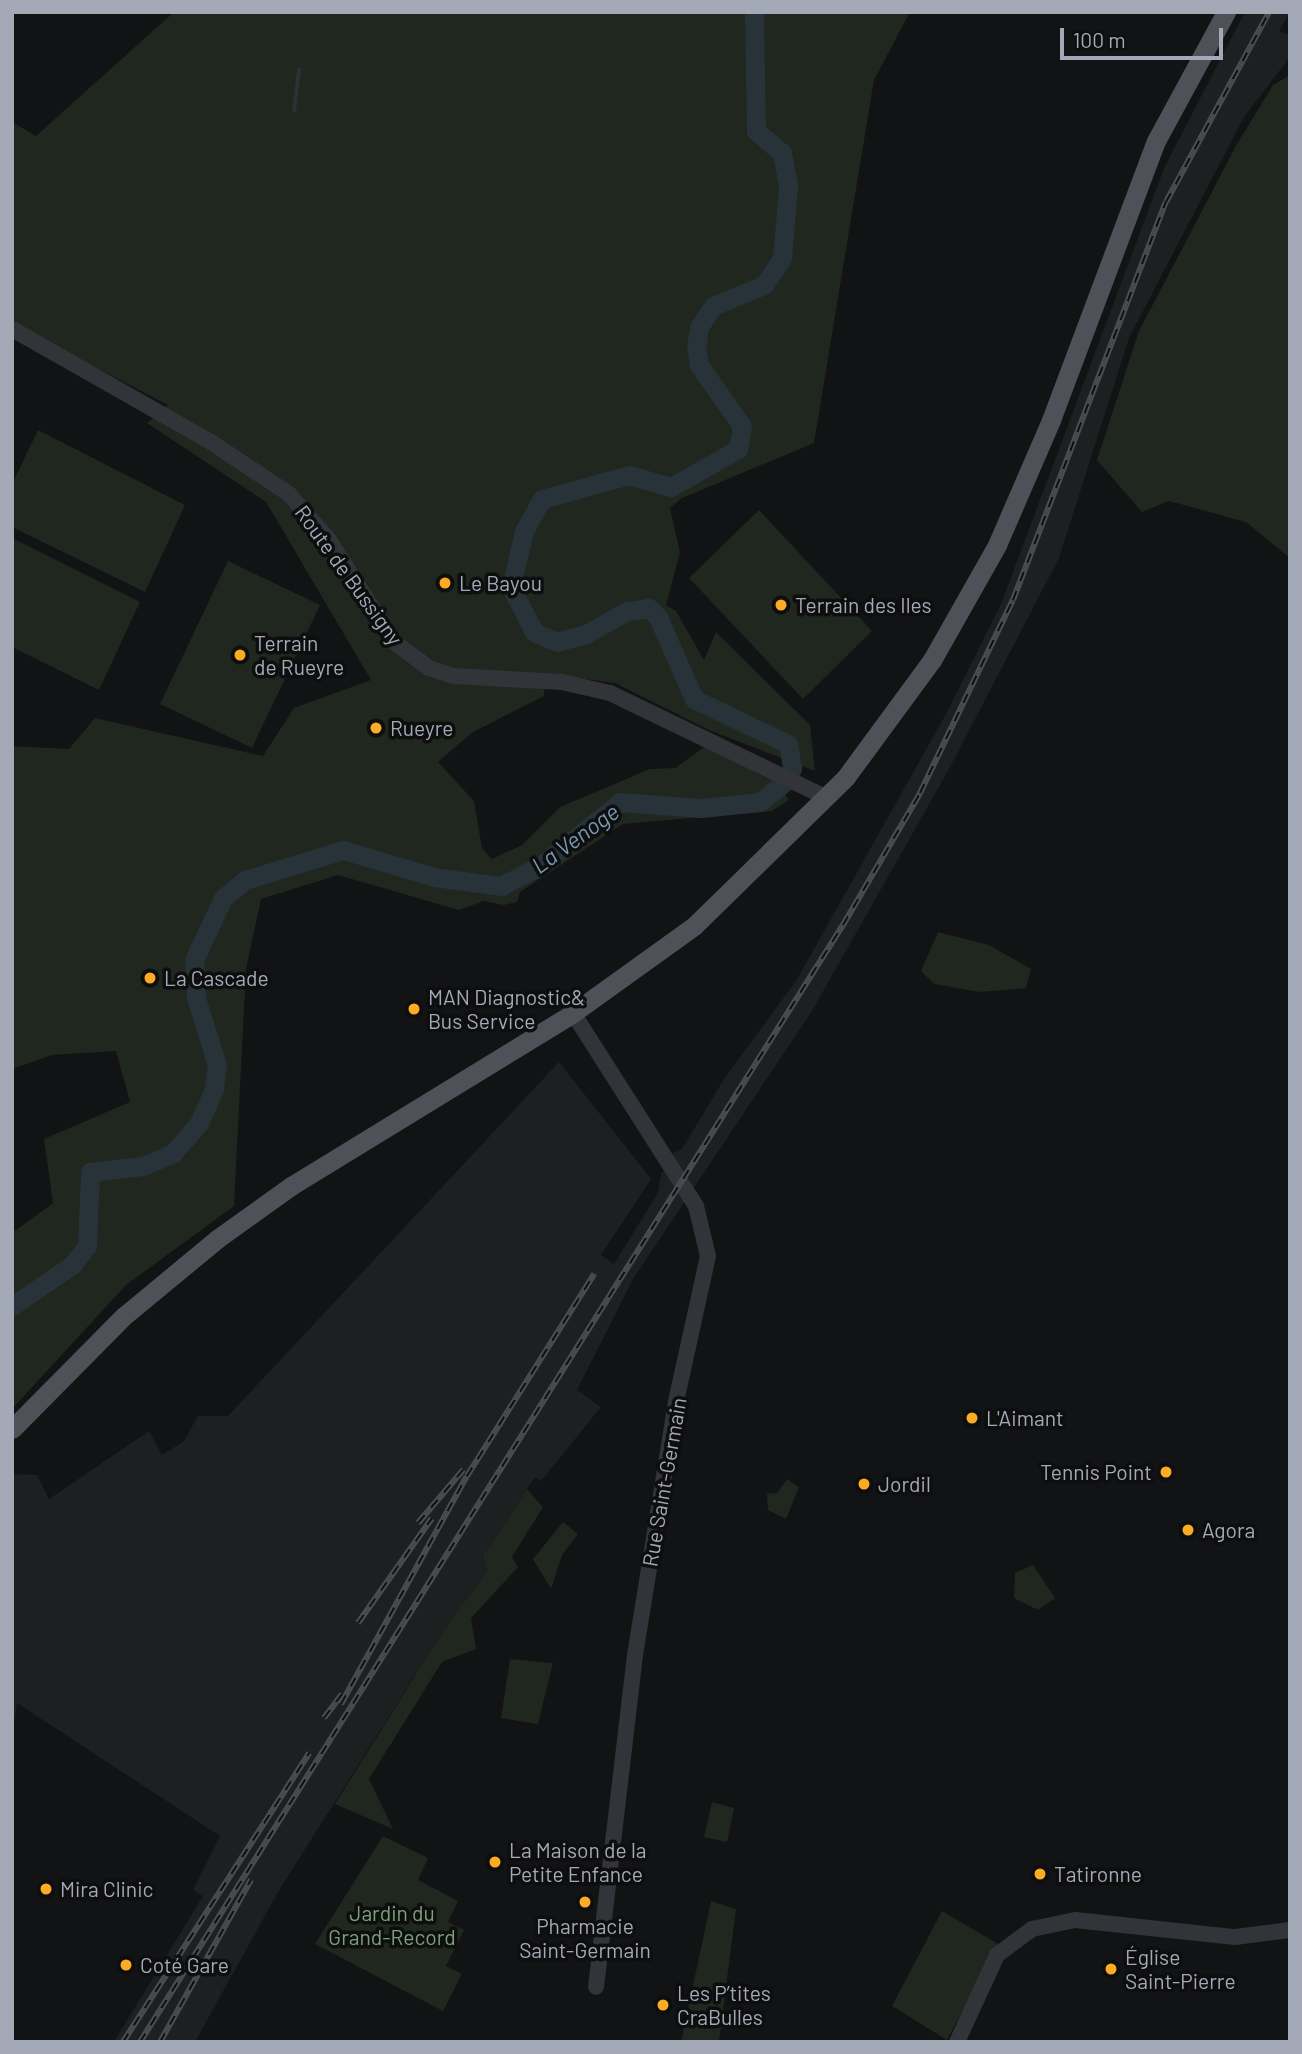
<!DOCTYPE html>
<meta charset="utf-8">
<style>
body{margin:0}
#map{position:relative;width:1302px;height:2054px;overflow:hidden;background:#121314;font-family:Barlow,sans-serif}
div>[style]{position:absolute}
.built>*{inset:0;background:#1e1f21}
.green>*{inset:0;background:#1f271f}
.stream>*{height:3.5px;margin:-1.75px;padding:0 1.75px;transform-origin:1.75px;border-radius:1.75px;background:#283239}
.river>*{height:19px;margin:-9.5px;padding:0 9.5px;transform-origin:9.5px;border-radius:9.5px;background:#283239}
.minor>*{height:16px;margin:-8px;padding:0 8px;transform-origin:8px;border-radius:8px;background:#333439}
.major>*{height:19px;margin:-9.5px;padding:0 9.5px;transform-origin:9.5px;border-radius:9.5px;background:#4f5159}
.rail>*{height:6px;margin-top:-3px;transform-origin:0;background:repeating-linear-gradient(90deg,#0e0e0f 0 10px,#4a4d53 0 20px);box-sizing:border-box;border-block:2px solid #4a4d53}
.dots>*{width:19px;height:19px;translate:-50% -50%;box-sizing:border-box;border:4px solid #0e0e0f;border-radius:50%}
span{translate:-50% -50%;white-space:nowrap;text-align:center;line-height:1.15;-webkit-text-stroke:7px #0e0e0f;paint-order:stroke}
.street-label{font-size:21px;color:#a3a9b6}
.poi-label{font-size:21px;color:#a3a9b6}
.left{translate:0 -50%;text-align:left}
.right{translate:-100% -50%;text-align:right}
.park-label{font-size:21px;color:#79a27a}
.water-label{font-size:23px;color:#7899b3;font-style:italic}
.frame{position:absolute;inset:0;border:14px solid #a3a9b6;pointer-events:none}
.scale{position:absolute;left:1060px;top:28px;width:163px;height:32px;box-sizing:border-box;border:4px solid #a3a9b6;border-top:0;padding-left:9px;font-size:21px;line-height:24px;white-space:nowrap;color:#a3a9b6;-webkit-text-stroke:5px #0e0e0f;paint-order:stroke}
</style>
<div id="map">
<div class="built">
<i style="clip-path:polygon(1245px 12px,1290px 12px,1279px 31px,1290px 35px,1290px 57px,1244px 117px,1129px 338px,1059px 558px,949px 769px,812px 1011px,633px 1279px,577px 1390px,601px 1407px,541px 1481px,535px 1477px,483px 1555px,487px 1571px,443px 1631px,278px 1892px,195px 2042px,114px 2042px,203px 1896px,193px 1890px,220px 1836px,17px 1703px,12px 1738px,12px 1474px,37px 1475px,49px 1499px,149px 1431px,162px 1455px,184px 1441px,198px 1416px,228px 1416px,559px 1062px,651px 1179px,601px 1255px,614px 1264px,658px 1193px,661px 1175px,674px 1153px,682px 1149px,726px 1076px,796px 981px,946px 714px,1001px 604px,1165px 166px)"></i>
</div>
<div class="green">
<i style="clip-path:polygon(174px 12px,910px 12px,874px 80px,814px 443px,682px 498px,670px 508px,680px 553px,666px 605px,676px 611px,704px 660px,716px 632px,810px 725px,815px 771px,709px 730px,615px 683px,545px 674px,544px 696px,473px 732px,438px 762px,474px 801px,482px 848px,492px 859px,522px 845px,560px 807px,650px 769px,675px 768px,707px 745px,773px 776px,789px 800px,772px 811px,623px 824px,520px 892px,517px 902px,504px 905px,484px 901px,459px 910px,338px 875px,261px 899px,246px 969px,234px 1206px,126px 1285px,12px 1409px,12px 1233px,53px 1203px,44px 1139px,130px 1102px,116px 1051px,52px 1055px,12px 1069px,12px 746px,69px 749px,95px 718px,263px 756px,294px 708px,371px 680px,266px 502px,147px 423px,168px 405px,12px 324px,12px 122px,36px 136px)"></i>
<i style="clip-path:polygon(1290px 75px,1290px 558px,1246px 522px,1169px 501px,1142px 512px,1097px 460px,1139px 331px,1237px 144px,1273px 85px)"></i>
<i style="clip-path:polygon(38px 430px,185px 505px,145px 592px,12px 527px,12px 484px)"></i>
<i style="clip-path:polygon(759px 510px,872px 631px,803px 699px,689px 578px)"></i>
<i style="clip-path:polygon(12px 538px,140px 602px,99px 690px,12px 647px)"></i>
<i style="clip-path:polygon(228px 561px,320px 605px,252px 748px,160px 704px)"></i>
<i style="clip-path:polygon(938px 932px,989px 945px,1031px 969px,1026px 988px,980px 992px,934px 984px,921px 971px)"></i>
<i style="clip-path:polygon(787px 1479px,799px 1487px,786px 1519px,768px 1510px,767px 1494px,777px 1493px)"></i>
<i style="clip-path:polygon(527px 1489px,543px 1507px,512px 1557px,518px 1567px,471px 1618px,476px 1649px,442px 1662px,369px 1779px,393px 1829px,335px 1804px,443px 1631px,487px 1571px,483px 1555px)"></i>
<i style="clip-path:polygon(563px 1522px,578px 1534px,562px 1555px,551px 1589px,533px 1559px)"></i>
<i style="clip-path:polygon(1033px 1565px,1055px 1598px,1038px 1610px,1014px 1598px,1015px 1573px)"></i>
<i style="clip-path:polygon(510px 1659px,553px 1663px,538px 1724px,501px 1718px)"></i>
<i style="clip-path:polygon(712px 1802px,734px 1808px,727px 1842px,704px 1837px)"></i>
<i style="clip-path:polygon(383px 1836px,428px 1858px,418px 1880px,458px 1901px,448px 1922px,464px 1930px,446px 1966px,462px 1974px,443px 2011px,315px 1944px)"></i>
<i style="clip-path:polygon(711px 1901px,736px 1909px,719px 2042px,681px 2042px)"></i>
<i style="clip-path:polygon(942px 1911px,998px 1944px,947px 2040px,892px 2006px)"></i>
</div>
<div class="stream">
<i style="left:294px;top:111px;width:41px;rotate:-83deg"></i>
</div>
<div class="river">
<i style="left:12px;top:1306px;width:73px;rotate:-34.3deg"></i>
<i style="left:72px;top:1265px;width:24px;rotate:-52deg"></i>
<i style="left:87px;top:1246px;width:74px;rotate:-87.7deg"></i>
<i style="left:90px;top:1172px;width:53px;rotate:-6.5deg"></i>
<i style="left:143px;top:1166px;width:33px;rotate:-23deg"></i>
<i style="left:173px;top:1153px;width:40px;rotate:-49deg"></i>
<i style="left:199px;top:1123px;width:37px;rotate:-66deg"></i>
<i style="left:214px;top:1089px;width:24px;rotate:-83deg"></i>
<i style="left:217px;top:1065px;width:70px;rotate:-107.4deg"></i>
<i style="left:196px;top:998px;width:38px;rotate:-93deg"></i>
<i style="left:194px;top:960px;width:68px;rotate:-64.9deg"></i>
<i style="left:223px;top:898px;width:28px;rotate:-39deg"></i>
<i style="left:245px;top:880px;width:102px;rotate:-17deg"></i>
<i style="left:343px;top:850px;width:95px;rotate:16.5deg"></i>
<i style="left:434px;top:877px;width:68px;rotate:7.7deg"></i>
<i style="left:501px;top:886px;width:47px;rotate:-27.6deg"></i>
<i style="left:543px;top:864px;width:99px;rotate:-38.8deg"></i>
<i style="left:620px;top:802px;width:81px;rotate:4.2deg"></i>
<i style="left:701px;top:808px;width:59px;rotate:-5.8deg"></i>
<i style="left:760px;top:802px;width:36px;rotate:-39deg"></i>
<i style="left:788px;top:779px;width:12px;rotate:-70deg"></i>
<i style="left:792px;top:768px;width:24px;rotate:-99deg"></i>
<i style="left:788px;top:744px;width:104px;rotate:-154.4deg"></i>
<i style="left:694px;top:699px;width:90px;rotate:-113.7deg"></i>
<i style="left:658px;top:617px;width:13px;rotate:-135deg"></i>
<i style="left:649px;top:608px;width:22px;rotate:172deg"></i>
<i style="left:627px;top:611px;width:47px;rotate:150.7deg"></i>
<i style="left:586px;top:634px;width:30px;rotate:165deg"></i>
<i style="left:557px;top:642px;width:25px;rotate:-157deg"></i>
<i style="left:534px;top:632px;width:51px;rotate:-117.1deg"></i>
<i style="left:511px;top:587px;width:57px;rotate:-76.9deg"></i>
<i style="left:524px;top:531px;width:37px;rotate:-61deg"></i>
<i style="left:542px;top:499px;width:90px;rotate:-15.4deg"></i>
<i style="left:629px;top:475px;width:44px;rotate:15.9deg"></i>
<i style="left:671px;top:487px;width:77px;rotate:-29.6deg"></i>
<i style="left:738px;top:449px;width:23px;rotate:-80deg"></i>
<i style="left:742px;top:426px;width:75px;rotate:-125.2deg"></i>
<i style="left:699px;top:365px;width:18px;rotate:-99deg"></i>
<i style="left:696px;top:347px;width:20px;rotate:-81deg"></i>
<i style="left:699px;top:327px;width:25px;rotate:-56deg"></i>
<i style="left:713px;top:306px;width:55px;rotate:-22.4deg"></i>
<i style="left:764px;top:285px;width:32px;rotate:-56deg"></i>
<i style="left:782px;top:258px;width:72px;rotate:-85.2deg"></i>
<i style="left:788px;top:186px;width:34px;rotate:-100deg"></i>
<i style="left:782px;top:153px;width:34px;rotate:-140deg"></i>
<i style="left:756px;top:131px;width:119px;rotate:-91deg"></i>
</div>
<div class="minor">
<i style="left:12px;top:329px;width:229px;rotate:29.6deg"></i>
<i style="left:211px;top:442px;width:94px;rotate:33.7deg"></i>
<i style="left:289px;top:494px;width:61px;rotate:49deg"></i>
<i style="left:329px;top:540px;width:121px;rotate:57.5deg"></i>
<i style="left:394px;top:642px;width:44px;rotate:36.6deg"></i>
<i style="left:429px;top:668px;width:26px;rotate:18deg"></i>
<i style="left:454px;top:676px;width:108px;rotate:3.2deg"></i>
<i style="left:562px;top:682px;width:49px;rotate:12.9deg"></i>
<i style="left:610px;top:693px;width:241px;rotate:25.8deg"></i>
<i style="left:573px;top:1013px;width:229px;rotate:57.5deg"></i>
<i style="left:696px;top:1206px;width:51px;rotate:76.5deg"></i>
<i style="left:708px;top:1256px;width:149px;rotate:102.4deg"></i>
<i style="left:676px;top:1402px;width:256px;rotate:99.2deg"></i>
<i style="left:635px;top:1655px;width:334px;rotate:96.7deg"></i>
<i style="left:957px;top:2042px;width:96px;rotate:-65.3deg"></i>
<i style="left:997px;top:1955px;width:44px;rotate:-36.6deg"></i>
<i style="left:1032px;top:1929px;width:44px;rotate:-11.8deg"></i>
<i style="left:1075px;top:1920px;width:161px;rotate:6.1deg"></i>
<i style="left:1235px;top:1937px;width:55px;rotate:-7.3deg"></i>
</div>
<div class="major">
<i style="left:12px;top:1429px;width:159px;rotate:-45.3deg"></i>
<i style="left:124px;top:1316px;width:121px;rotate:-39.6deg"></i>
<i style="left:217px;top:1239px;width:91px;rotate:-35.6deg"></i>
<i style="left:291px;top:1186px;width:331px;rotate:-31.5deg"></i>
<i style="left:573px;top:1013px;width:149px;rotate:-35.7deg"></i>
<i style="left:694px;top:926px;width:213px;rotate:-44.4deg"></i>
<i style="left:846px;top:777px;width:145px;rotate:-53.7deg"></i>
<i style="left:932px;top:660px;width:132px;rotate:-60.5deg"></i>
<i style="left:997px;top:545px;width:136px;rotate:-66.6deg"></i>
<i style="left:1051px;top:420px;width:298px;rotate:-69.4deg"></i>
<i style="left:1156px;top:141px;width:147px;rotate:-61.5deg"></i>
</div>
<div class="rail">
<i style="left:418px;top:1523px;width:70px;rotate:-49.7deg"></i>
<i style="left:358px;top:1623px;width:128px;rotate:-54.8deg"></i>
<i style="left:341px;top:1704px;width:260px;rotate:-61.1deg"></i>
<i style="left:467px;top:1476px;width:239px;rotate:-57.8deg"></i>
<i style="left:324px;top:1718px;width:30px;rotate:-53deg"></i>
<i style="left:123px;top:2042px;width:344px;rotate:-57.2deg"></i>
<i style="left:140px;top:2042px;width:1320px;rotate:-57.82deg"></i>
<i style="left:843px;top:925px;width:153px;rotate:-59.7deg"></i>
<i style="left:920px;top:793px;width:214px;rotate:-64.3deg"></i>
<i style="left:1013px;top:600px;width:426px;rotate:-69deg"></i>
<i style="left:1166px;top:202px;width:216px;rotate:-61.5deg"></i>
<i style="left:160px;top:2042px;width:186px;rotate:-60.7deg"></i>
</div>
<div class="dots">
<i style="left:445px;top:583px;background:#fbac24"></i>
<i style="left:781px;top:605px;background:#fbac24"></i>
<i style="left:240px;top:655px;background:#fbac24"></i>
<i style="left:376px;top:728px;background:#fbac24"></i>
<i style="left:150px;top:978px;background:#fbac24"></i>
<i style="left:414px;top:1009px;background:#fbac24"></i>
<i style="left:972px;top:1418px;background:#fbac24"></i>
<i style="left:1166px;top:1472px;background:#fbac24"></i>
<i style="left:864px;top:1484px;background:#fbac24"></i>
<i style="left:1188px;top:1530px;background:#fbac24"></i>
<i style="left:495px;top:1862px;background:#fbac24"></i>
<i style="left:1040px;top:1874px;background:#fbac24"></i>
<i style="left:46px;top:1889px;background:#fbac24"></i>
<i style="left:585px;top:1902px;background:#fbac24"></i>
<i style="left:126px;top:1965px;background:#fbac24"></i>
<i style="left:1111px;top:1969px;background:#fbac24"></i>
<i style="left:663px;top:2005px;background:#fbac24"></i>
</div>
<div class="street-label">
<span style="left:349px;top:575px;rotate:54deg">Route de Bussigny</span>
<span style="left:664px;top:1482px;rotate:-80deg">Rue Saint-Germain</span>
</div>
<div class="poi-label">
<span class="left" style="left:459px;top:583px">Le Bayou</span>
<span class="left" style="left:795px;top:605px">Terrain des Iles</span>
<span class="left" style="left:254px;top:655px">Terrain<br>de Rueyre</span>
<span class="left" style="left:390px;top:728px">Rueyre</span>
<span class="left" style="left:164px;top:978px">La Cascade</span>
<span class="left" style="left:428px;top:1009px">MAN Diagnostic&amp;<br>Bus Service</span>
<span class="left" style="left:986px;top:1418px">L'Aimant</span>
<span class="right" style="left:1152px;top:1472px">Tennis Point</span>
<span class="left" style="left:878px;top:1484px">Jordil</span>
<span class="left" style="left:1202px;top:1530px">Agora</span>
<span class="left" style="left:509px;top:1862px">La Maison de la<br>Petite Enfance</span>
<span class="left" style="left:1054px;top:1874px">Tatironne</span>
<span class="left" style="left:60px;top:1889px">Mira Clinic</span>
<span style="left:585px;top:1938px">Pharmacie<br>Saint-Germain</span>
<span class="left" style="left:1125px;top:1969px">Église<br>Saint-Pierre</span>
<span class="left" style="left:140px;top:1965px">Coté Gare</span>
<span class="left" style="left:677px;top:2005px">Les P’tites<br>CraBulles</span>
</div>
<div class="park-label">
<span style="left:392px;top:1925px">Jardin du<br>Grand-Record</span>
</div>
<div class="water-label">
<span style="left:575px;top:838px;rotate:-36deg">La Venoge</span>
</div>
<div class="frame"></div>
<div class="scale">100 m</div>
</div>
